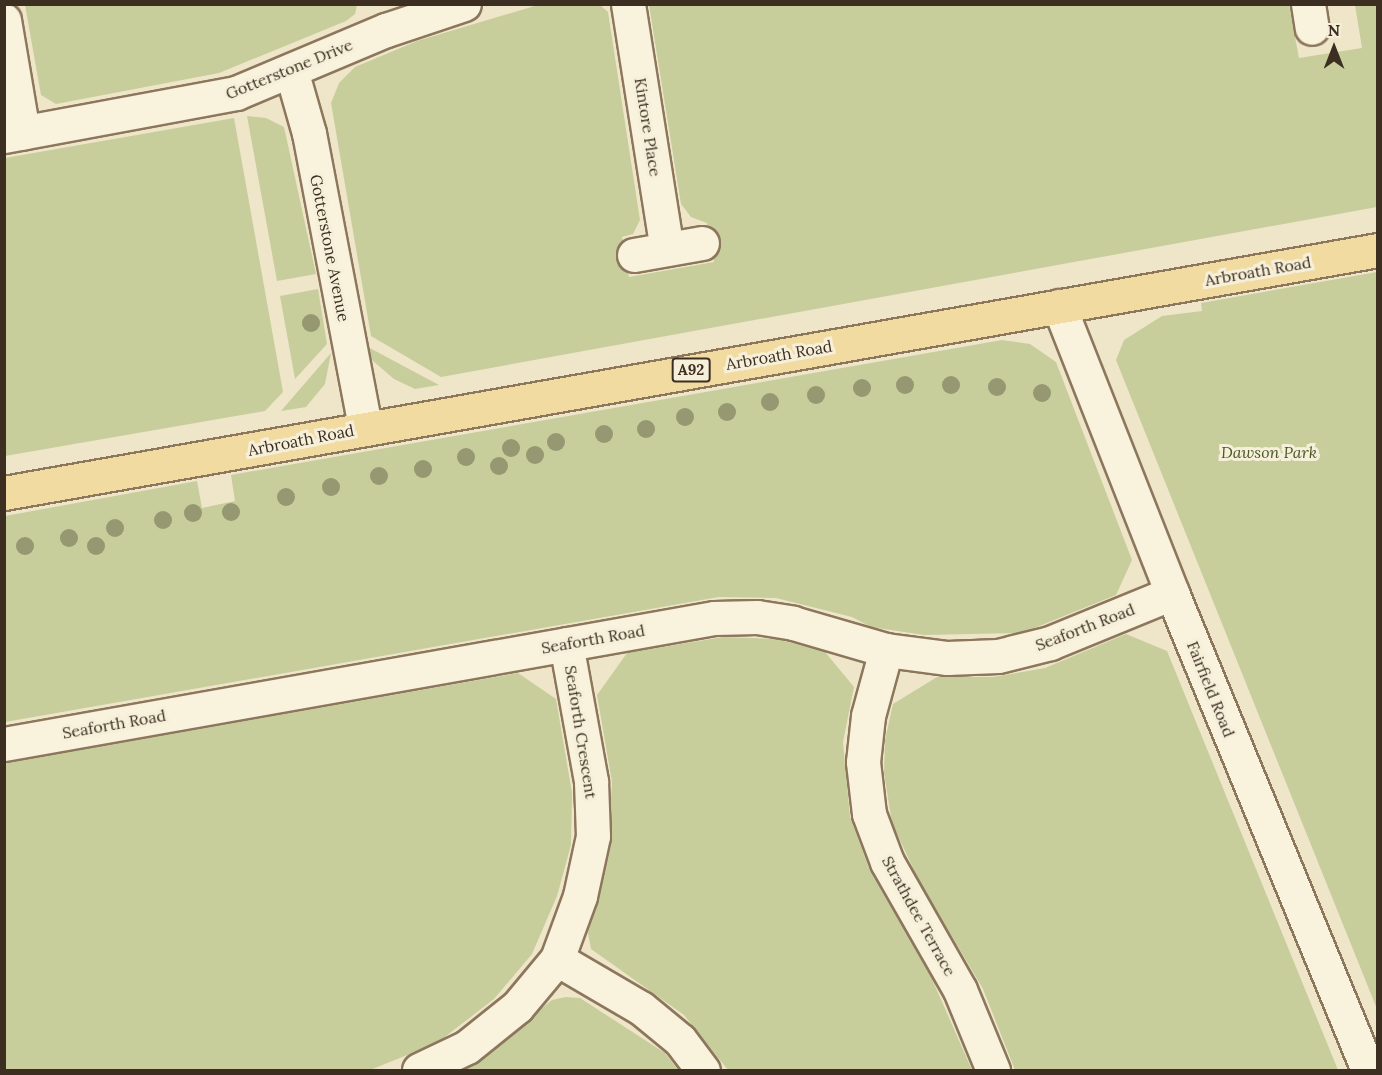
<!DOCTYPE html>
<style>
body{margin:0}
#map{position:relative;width:1382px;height:1075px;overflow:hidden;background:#efe5c9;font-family:Lora,serif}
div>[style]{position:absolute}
.green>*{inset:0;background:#c7ce9c}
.roads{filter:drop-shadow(2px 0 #8c775d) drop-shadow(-2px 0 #8c775d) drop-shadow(0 2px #8c775d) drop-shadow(0 -2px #8c775d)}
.minor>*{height:33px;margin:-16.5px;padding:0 16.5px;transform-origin:16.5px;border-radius:16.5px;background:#f9f2dd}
.primary>*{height:33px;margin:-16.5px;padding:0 16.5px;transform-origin:16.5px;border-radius:16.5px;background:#f1dba1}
.trees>*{width:18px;height:18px;margin:-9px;border-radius:50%;background:#959870}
span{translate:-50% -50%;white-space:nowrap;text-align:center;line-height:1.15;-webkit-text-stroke:6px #f6efd9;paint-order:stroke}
.shield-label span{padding:2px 4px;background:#f6efd9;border:2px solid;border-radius:4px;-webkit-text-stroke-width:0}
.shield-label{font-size:15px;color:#3c2f21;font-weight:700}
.street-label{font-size:16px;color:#3c2f21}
.park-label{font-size:16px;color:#4b5927;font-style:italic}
.frame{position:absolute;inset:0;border:6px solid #3c2f21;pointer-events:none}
.north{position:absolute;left:1304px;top:18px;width:60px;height:60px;-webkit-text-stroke:4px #f6efd9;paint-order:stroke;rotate:0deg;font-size:16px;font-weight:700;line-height:24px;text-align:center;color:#3c2f21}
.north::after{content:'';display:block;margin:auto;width:21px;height:27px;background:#3c2f21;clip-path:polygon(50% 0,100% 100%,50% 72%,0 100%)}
</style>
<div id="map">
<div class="green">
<i style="clip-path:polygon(25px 5px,25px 4px,357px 5px,355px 14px,346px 21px,219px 73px,56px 104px,41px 95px)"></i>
<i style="clip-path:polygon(538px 5px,600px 5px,608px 12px,640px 220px,633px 234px,622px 237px,629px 277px,714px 262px,707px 223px,691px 217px,681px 204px,649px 5px,1289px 5px,1299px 58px,1362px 48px,1355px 5px,1377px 5px,1377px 207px,441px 377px,371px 336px,331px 103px,339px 83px,355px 67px,417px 41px)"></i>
<i style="clip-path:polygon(247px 116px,266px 118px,284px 127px,316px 274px,277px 281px)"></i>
<i style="clip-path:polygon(234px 118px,283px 392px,265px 411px,5px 456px,5px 158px)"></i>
<i style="clip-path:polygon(1377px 272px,1378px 272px,1377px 1009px,1116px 360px,1124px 340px,1162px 316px,1202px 311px,1201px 303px)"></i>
<i style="clip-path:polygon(318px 289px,327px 344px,295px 379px,280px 296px)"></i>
<i style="clip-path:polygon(1002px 340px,1030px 344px,1056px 362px,1132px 560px,1116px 595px,1022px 633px,924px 635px,871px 627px,852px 617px,776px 598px,719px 597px,5px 722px,5px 516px,197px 481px,202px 508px,235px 501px,231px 475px)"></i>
<i style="clip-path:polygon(366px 346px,439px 385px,415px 389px,394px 379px,373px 361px)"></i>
<i style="clip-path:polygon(331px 353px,325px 384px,306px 407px,281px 411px)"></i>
<i style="clip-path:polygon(1126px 634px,1167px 651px,1338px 1070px,1015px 1070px,983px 989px,918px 879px,892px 823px,884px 773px,885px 740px,893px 704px,937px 677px,993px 677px,1045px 668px)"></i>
<i style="clip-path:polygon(723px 637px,777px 639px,825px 652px,854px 687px,843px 742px,850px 817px,870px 871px,932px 979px,972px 1070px,728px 1070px,684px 1015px,591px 949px,588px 933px,608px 851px,612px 782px,597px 695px,627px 653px)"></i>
<i style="clip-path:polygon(518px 673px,556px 699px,572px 793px,571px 845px,557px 896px,532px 954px,494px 999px,437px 1043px,370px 1070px,5px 1070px,5px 763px)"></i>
<i style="clip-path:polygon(566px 997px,580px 998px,665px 1053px,678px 1070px,464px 1070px,552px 1000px)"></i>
</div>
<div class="roads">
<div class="minor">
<i style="left:628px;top:4px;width:248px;rotate:81deg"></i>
<i style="left:1308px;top:4px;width:24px;rotate:81deg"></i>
<i style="left:4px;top:20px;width:114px;rotate:80.4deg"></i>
<i style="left:291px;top:70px;width:66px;rotate:74.1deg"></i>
<i style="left:309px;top:133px;width:299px;rotate:79.2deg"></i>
<i style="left:4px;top:136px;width:236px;rotate:-10.5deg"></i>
<i style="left:236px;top:93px;width:163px;rotate:-22.8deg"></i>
<i style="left:386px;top:30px;width:82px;rotate:-18.4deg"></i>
<i style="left:634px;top:255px;width:69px;rotate:-10deg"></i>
<i style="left:1059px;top:306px;width:308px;rotate:68.5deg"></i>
<i style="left:1172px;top:593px;width:516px;rotate:67.66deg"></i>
<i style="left:886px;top:650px;width:68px;rotate:105.3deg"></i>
<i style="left:868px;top:716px;width:46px;rotate:96.2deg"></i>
<i style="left:863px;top:762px;width:52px;rotate:83.4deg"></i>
<i style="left:869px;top:814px;width:51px;rotate:69.4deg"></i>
<i style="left:887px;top:862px;width:147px;rotate:60.3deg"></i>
<i style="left:960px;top:990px;width:87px;rotate:67.6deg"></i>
<i style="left:4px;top:744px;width:721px;rotate:-10.06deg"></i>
<i style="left:714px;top:618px;width:43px;rotate:-1.3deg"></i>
<i style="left:757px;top:617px;width:36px;rotate:9deg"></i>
<i style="left:793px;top:623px;width:97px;rotate:16.2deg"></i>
<i style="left:886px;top:650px;width:62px;rotate:7.5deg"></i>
<i style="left:947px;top:658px;width:51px;rotate:-2.2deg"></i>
<i style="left:998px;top:656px;width:54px;rotate:-14deg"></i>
<i style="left:1050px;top:643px;width:132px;rotate:-22.3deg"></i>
<i style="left:557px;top:959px;width:97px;rotate:30.3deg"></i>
<i style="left:641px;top:1008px;width:50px;rotate:39.4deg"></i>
<i style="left:680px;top:1040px;width:38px;rotate:53deg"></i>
<i style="left:419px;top:1070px;width:53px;rotate:-25.6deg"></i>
<i style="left:467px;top:1047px;width:64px;rotate:-38.7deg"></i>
<i style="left:517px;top:1007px;width:62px;rotate:-50.2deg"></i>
<i style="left:557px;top:959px;width:67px;rotate:-69.9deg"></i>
<i style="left:580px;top:896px;width:61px;rotate:-77.8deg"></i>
<i style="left:593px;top:836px;width:55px;rotate:-92.1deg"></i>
<i style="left:591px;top:781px;width:139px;rotate:-100.3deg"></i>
</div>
<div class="primary">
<i style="left:4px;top:493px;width:1395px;rotate:-10.03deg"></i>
</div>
</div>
<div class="trees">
<i style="left:311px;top:323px"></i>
<i style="left:905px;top:385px"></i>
<i style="left:951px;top:385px"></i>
<i style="left:997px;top:387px"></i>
<i style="left:862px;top:388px"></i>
<i style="left:1042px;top:393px"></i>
<i style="left:816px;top:395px"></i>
<i style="left:770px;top:402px"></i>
<i style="left:727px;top:412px"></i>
<i style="left:685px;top:417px"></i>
<i style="left:646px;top:429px"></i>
<i style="left:604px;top:434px"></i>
<i style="left:556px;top:442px"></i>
<i style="left:511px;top:448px"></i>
<i style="left:535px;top:455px"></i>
<i style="left:466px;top:457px"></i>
<i style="left:499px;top:466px"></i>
<i style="left:423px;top:469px"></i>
<i style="left:379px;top:476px"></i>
<i style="left:331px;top:487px"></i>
<i style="left:286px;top:497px"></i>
<i style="left:231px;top:512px"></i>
<i style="left:193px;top:513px"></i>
<i style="left:163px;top:520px"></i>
<i style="left:115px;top:528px"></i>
<i style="left:69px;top:538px"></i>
<i style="left:25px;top:546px"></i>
<i style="left:96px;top:546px"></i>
</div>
<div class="shield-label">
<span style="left:691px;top:370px">A92</span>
</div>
<div class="street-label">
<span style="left:289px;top:69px;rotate:-22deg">Gotterstone Drive</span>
<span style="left:648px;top:127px;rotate:81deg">Kintore Place</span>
<span style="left:330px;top:248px;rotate:79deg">Gotterstone Avenue</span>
<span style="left:1258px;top:271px;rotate:-10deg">Arbroath Road</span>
<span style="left:779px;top:355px;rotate:-10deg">Arbroath Road</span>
<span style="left:301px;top:440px;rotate:-11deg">Arbroath Road</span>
<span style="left:1085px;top:627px;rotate:-21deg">Seaforth Road</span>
<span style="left:593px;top:639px;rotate:-10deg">Seaforth Road</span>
<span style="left:1211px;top:689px;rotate:68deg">Fairfield Road</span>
<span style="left:114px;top:724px;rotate:-10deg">Seaforth Road</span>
<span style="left:581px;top:732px;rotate:81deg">Seaforth Crescent</span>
<span style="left:919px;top:916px;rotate:61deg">Strathdee Terrace</span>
</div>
<div class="park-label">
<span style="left:1269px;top:452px">Dawson Park</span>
</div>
<div class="frame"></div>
<div class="north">N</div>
</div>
